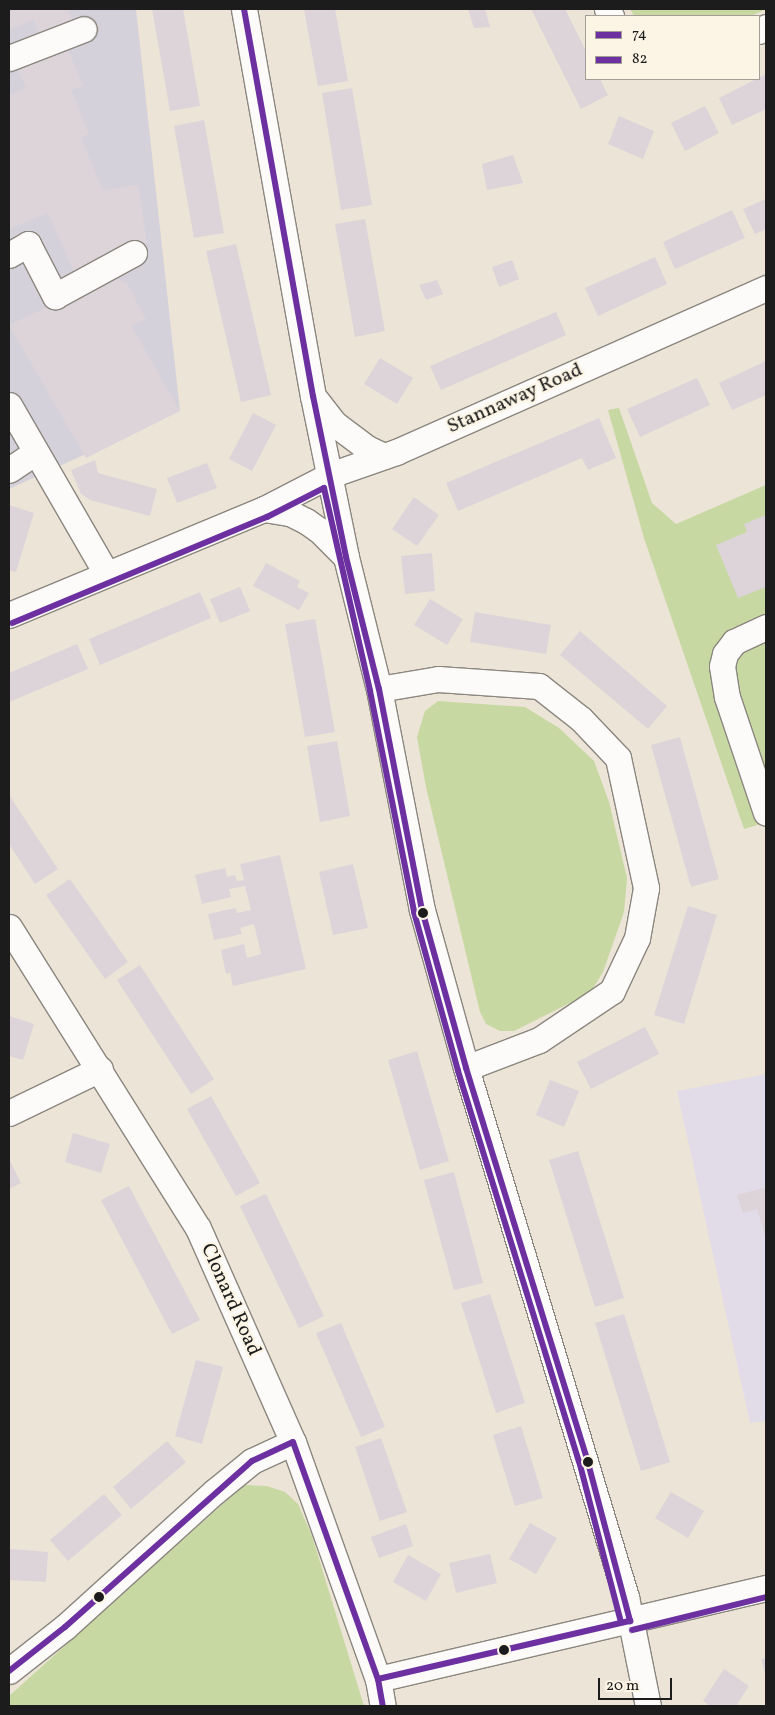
<!DOCTYPE html>
<style>
body{margin:0}
#map{position:relative;width:775px;height:1715px;overflow:hidden;background:#ece4d6;font-family:Vollkorn,serif}
div>[style]{position:absolute}
.built>*{inset:0;background:#e2dce8}
.industrial>*{inset:0;background:#d4d1da}
.green>*{inset:0;background:#c8d8a2}
.building>*{inset:0;background:#dcd4d9}
.roads{filter:drop-shadow(1px 0 #8b867f) drop-shadow(-1px 0 #8b867f) drop-shadow(0 1px #8b867f) drop-shadow(0 -1px #8b867f)}
.minor>*{height:25px;margin:-12.5px;padding:0 12.5px;transform-origin:12.5px;border-radius:12.5px;background:#fcfbf9}
.bus-1>*{height:6px;margin:-3px;padding:0 3px;transform-origin:3px;border-radius:3px;background:#6c30a1}
.bus-2>*{height:6px;margin:-3px;padding:0 3px;transform-origin:3px;border-radius:3px;background:#6c30a1}
.dots>*{width:14px;height:14px;translate:-50% -50%;box-sizing:border-box;border:2px solid #fcf5e5;border-radius:50%}
span{translate:-50% -50%;white-space:nowrap;text-align:center;line-height:1.15;-webkit-text-stroke:4.5px #fcf5e5;paint-order:stroke}
.street-label{font-size:20px;color:#1c1c1c}
.frame{position:absolute;inset:0;border:10px solid #1c1c1c;pointer-events:none}
.legend{position:absolute;left:585px;top:15px;width:175px;height:65px;box-sizing:border-box;background:#fcf5e5;border:1px solid #a29e95;margin:0;padding:6px 9px;list-style:none;font-size:15px;color:#1c1c1c}
.legend li{display:flex;align-items:center;gap:10px;height:25px}
.legend b{width:25px;border:1px solid #a29e95}
.scale{position:absolute;left:598px;top:1678px;width:74px;height:22px;box-sizing:border-box;border:2px solid #1c1c1c;border-top:0;padding-left:6px;font-size:15px;line-height:18px;white-space:nowrap;color:#1c1c1c;-webkit-text-stroke:4px #fcf5e5;paint-order:stroke}
</style>
<div id="map">
<div class="built">
<i style="clip-path:polygon(766px 1074px,766px 1421px,750px 1423px,677px 1091px)"></i>
</div>
<div class="industrial">
<i style="clip-path:polygon(9px 9px,136px 9px,180px 411px,9px 489px)"></i>
</div>
<div class="green">
<i style="clip-path:polygon(630px 9px,766px 9px,751px 16px,634px 16px)"></i>
<i style="clip-path:polygon(619px 408px,652px 503px,676px 524px,766px 485px,766px 822px,744px 829px,644px 538px,608px 410px)"></i>
<i style="clip-path:polygon(438px 701px,525px 707px,559px 728px,594px 761px,609px 802px,627px 878px,624px 912px,603px 972px,590px 993px,514px 1031px,500px 1031px,486px 1024px,480px 1012px,426px 787px,417px 737px,425px 711px)"></i>
<i style="clip-path:polygon(244px 1485px,267px 1486px,285px 1492px,298px 1504px,312px 1536px,364px 1706px,9px 1706px,9px 1696px)"></i>
</div>
<div class="building">
<i style="clip-path:polygon(9px 9px,68px 9px,74px 25px,41px 38px,34px 20px,9px 30px)"></i>
<i style="clip-path:polygon(152px 9px,183px 9px,200px 106px,170px 111px)"></i>
<i style="clip-path:polygon(304px 9px,335px 9px,348px 81px,318px 86px)"></i>
<i style="clip-path:polygon(468px 9px,485px 9px,490px 27px,474px 28px)"></i>
<i style="clip-path:polygon(531px 9px,565px 9px,586px 51px,586px 79px,600px 79px,608px 95px,581px 109px)"></i>
<i style="clip-path:polygon(67px 47px,83px 86px,71px 90px,89px 134px,81px 138px,103px 190px,138px 185px,147px 242px,75px 274px,48px 213px,9px 229px,9px 95px,26px 88px,17px 67px)"></i>
<i style="clip-path:polygon(766px 74px,766px 109px,732px 125px,719px 98px)"></i>
<i style="clip-path:polygon(352px 88px,372px 205px,341px 210px,322px 93px)"></i>
<i style="clip-path:polygon(705px 106px,719px 133px,685px 151px,671px 123px)"></i>
<i style="clip-path:polygon(619px 116px,654px 131px,643px 159px,608px 144px)"></i>
<i style="clip-path:polygon(204px 120px,224px 233px,194px 238px,174px 126px)"></i>
<i style="clip-path:polygon(513px 155px,523px 183px,487px 190px,482px 164px)"></i>
<i style="clip-path:polygon(766px 199px,766px 229px,755px 234px,743px 209px)"></i>
<i style="clip-path:polygon(732px 210px,745px 238px,675px 269px,663px 242px)"></i>
<i style="clip-path:polygon(365px 219px,385px 331px,355px 337px,335px 224px)"></i>
<i style="clip-path:polygon(236px 244px,271px 395px,241px 402px,206px 251px)"></i>
<i style="clip-path:polygon(655px 257px,667px 284px,598px 316px,585px 288px)"></i>
<i style="clip-path:polygon(512px 260px,519px 279px,499px 287px,492px 267px)"></i>
<i style="clip-path:polygon(112px 276px,127px 283px,146px 320px,131px 325px,180px 411px,86px 458px,9px 325px)"></i>
<i style="clip-path:polygon(437px 280px,443px 294px,426px 300px,419px 285px)"></i>
<i style="clip-path:polygon(556px 312px,566px 335px,441px 390px,430px 366px)"></i>
<i style="clip-path:polygon(380px 358px,413px 378px,397px 404px,364px 384px)"></i>
<i style="clip-path:polygon(766px 361px,766px 395px,732px 410px,719px 383px)"></i>
<i style="clip-path:polygon(697px 378px,710px 405px,640px 437px,627px 409px)"></i>
<i style="clip-path:polygon(253px 413px,276px 425px,252px 471px,229px 459px)"></i>
<i style="clip-path:polygon(599px 418px,616px 458px,588px 470px,582px 458px,458px 511px,446px 483px)"></i>
<i style="clip-path:polygon(95px 460px,98px 473px,157px 489px,150px 516px,90px 500px,81px 494px,71px 470px)"></i>
<i style="clip-path:polygon(207px 463px,217px 488px,177px 503px,167px 478px)"></i>
<i style="clip-path:polygon(414px 497px,439px 515px,417px 546px,392px 529px)"></i>
<i style="clip-path:polygon(9px 505px,34px 513px,16px 572px,9px 570px)"></i>
<i style="clip-path:polygon(766px 515px,766px 587px,738px 598px,716px 545px,747px 532px,744px 524px)"></i>
<i style="clip-path:polygon(432px 553px,435px 591px,405px 594px,401px 556px)"></i>
<i style="clip-path:polygon(266px 563px,300px 581px,297px 587px,309px 593px,299px 610px,253px 586px)"></i>
<i style="clip-path:polygon(240px 587px,250px 611px,220px 623px,210px 599px)"></i>
<i style="clip-path:polygon(200px 592px,211px 618px,100px 665px,89px 639px)"></i>
<i style="clip-path:polygon(430px 599px,463px 619px,447px 645px,414px 625px)"></i>
<i style="clip-path:polygon(475px 612px,551px 625px,546px 654px,470px 642px)"></i>
<i style="clip-path:polygon(315px 619px,335px 732px,305px 737px,285px 624px)"></i>
<i style="clip-path:polygon(580px 631px,667px 706px,648px 729px,560px 655px)"></i>
<i style="clip-path:polygon(77px 644px,88px 669px,9px 702px,9px 673px)"></i>
<i style="clip-path:polygon(680px 737px,719px 879px,691px 887px,651px 745px)"></i>
<i style="clip-path:polygon(337px 741px,350px 816px,320px 822px,307px 746px)"></i>
<i style="clip-path:polygon(9px 795px,58px 869px,35px 884px,9px 844px)"></i>
<i style="clip-path:polygon(280px 855px,306px 969px,233px 986px,230px 973px,226px 974px,221px 950px,244px 944px,247px 958px,261px 954px,254px 924px,240px 928px,242px 934px,214px 940px,208px 914px,236px 908px,237px 913px,251px 910px,245px 886px,229px 889px,231px 897px,202px 904px,195px 875px,225px 868px,227px 877px,235px 875px,237px 881px,244px 880px,240px 864px)"></i>
<i style="clip-path:polygon(353px 864px,368px 928px,333px 935px,319px 872px)"></i>
<i style="clip-path:polygon(70px 879px,128px 962px,105px 979px,46px 895px)"></i>
<i style="clip-path:polygon(688px 906px,717px 915px,684px 1024px,654px 1015px)"></i>
<i style="clip-path:polygon(140px 965px,214px 1079px,191px 1094px,117px 980px)"></i>
<i style="clip-path:polygon(9px 1016px,34px 1024px,23px 1060px,9px 1056px)"></i>
<i style="clip-path:polygon(645px 1027px,659px 1054px,591px 1089px,577px 1062px)"></i>
<i style="clip-path:polygon(417px 1051px,449px 1161px,420px 1170px,388px 1060px)"></i>
<i style="clip-path:polygon(550px 1080px,579px 1091px,564px 1127px,536px 1115px)"></i>
<i style="clip-path:polygon(211px 1096px,260px 1183px,236px 1196px,187px 1109px)"></i>
<i style="clip-path:polygon(73px 1133px,110px 1144px,101px 1173px,65px 1162px)"></i>
<i style="clip-path:polygon(578px 1151px,624px 1298px,595px 1307px,549px 1160px)"></i>
<i style="clip-path:polygon(9px 1159px,21px 1183px,9px 1189px)"></i>
<i style="clip-path:polygon(454px 1172px,483px 1283px,454px 1290px,424px 1180px)"></i>
<i style="clip-path:polygon(129px 1186px,200px 1320px,172px 1334px,101px 1200px)"></i>
<i style="clip-path:polygon(763px 1188px,766px 1192px,766px 1239px,757px 1209px,743px 1213px,737px 1195px)"></i>
<i style="clip-path:polygon(266px 1194px,324px 1316px,299px 1328px,240px 1206px)"></i>
<i style="clip-path:polygon(490px 1294px,525px 1403px,496px 1413px,461px 1303px)"></i>
<i style="clip-path:polygon(624px 1314px,670px 1462px,641px 1471px,595px 1323px)"></i>
<i style="clip-path:polygon(341px 1323px,385px 1427px,361px 1437px,316px 1333px)"></i>
<i style="clip-path:polygon(196px 1360px,223px 1367px,202px 1444px,175px 1436px)"></i>
<i style="clip-path:polygon(521px 1426px,543px 1498px,515px 1506px,493px 1435px)"></i>
<i style="clip-path:polygon(381px 1438px,407px 1512px,380px 1521px,355px 1447px)"></i>
<i style="clip-path:polygon(167px 1441px,186px 1462px,131px 1509px,113px 1487px)"></i>
<i style="clip-path:polygon(671px 1492px,704px 1511px,688px 1538px,655px 1518px)"></i>
<i style="clip-path:polygon(104px 1494px,122px 1515px,68px 1561px,50px 1540px)"></i>
<i style="clip-path:polygon(530px 1523px,557px 1538px,536px 1574px,509px 1559px)"></i>
<i style="clip-path:polygon(406px 1524px,413px 1546px,379px 1558px,371px 1537px)"></i>
<i style="clip-path:polygon(10px 1549px,48px 1552px,46px 1582px,9px 1580px)"></i>
<i style="clip-path:polygon(490px 1554px,497px 1583px,456px 1593px,449px 1563px)"></i>
<i style="clip-path:polygon(408px 1555px,441px 1574px,426px 1601px,393px 1582px)"></i>
<i style="clip-path:polygon(766px 1658px,766px 1677px,761px 1659px)"></i>
<i style="clip-path:polygon(724px 1669px,749px 1686px,736px 1706px,710px 1706px,703px 1701px)"></i>
</div>
<div class="roads">
<div class="minor">
<i style="left:244px;top:9px;width:393px;rotate:79.9deg"></i>
<i style="left:313px;top:396px;width:164px;rotate:78.4deg"></i>
<i style="left:346px;top:557px;width:136px;rotate:76deg"></i>
<i style="left:379px;top:689px;width:225px;rotate:79deg"></i>
<i style="left:422px;top:910px;width:164px;rotate:74.4deg"></i>
<i style="left:466px;top:1068px;width:553px;rotate:73.17deg"></i>
<i style="left:626px;top:1597px;width:111px;rotate:78.6deg"></i>
<i style="left:607px;top:9px;width:8px;rotate:60deg"></i>
<i style="left:759px;top:31px;width:8px;rotate:-30deg"></i>
<i style="left:9px;top:58px;width:80px;rotate:-21.1deg"></i>
<i style="left:9px;top:255px;width:22px;rotate:-30deg"></i>
<i style="left:28px;top:244px;width:59px;rotate:62.6deg"></i>
<i style="left:55px;top:296px;width:90px;rotate:-28.6deg"></i>
<i style="left:316px;top:400px;width:31px;rotate:52deg"></i>
<i style="left:335px;top:424px;width:40px;rotate:37deg"></i>
<i style="left:367px;top:448px;width:19px;rotate:25deg"></i>
<i style="left:9px;top:405px;width:194px;rotate:60deg"></i>
<i style="left:9px;top:470px;width:32px;rotate:-34deg"></i>
<i style="left:264px;top:509px;width:26px;rotate:9deg"></i>
<i style="left:290px;top:513px;width:18px;rotate:27deg"></i>
<i style="left:306px;top:521px;width:16px;rotate:35deg"></i>
<i style="left:319px;top:530px;width:38px;rotate:45deg"></i>
<i style="left:9px;top:615px;width:276px;rotate:-22.6deg"></i>
<i style="left:264px;top:509px;width:74px;rotate:-27.3deg"></i>
<i style="left:330px;top:475px;width:70px;rotate:-19.2deg"></i>
<i style="left:396px;top:452px;width:405px;rotate:-23.9deg"></i>
<i style="left:766px;top:627px;width:35px;rotate:155deg"></i>
<i style="left:734px;top:642px;width:15px;rotate:127deg"></i>
<i style="left:725px;top:654px;width:12px;rotate:104deg"></i>
<i style="left:722px;top:666px;width:31px;rotate:81deg"></i>
<i style="left:727px;top:697px;width:122px;rotate:71.4deg"></i>
<i style="left:379px;top:689px;width:60px;rotate:-9.6deg"></i>
<i style="left:438px;top:679px;width:101px;rotate:4deg"></i>
<i style="left:539px;top:686px;width:53px;rotate:38.2deg"></i>
<i style="left:581px;top:719px;width:54px;rotate:46.5deg"></i>
<i style="left:618px;top:758px;width:133px;rotate:77.8deg"></i>
<i style="left:646px;top:888px;width:51px;rotate:100.2deg"></i>
<i style="left:637px;top:938px;width:59px;rotate:115.3deg"></i>
<i style="left:612px;top:991px;width:88px;rotate:146.1deg"></i>
<i style="left:539px;top:1040px;width:78px;rotate:159deg"></i>
<i style="left:9px;top:927px;width:355px;rotate:57.9deg"></i>
<i style="left:198px;top:1228px;width:234px;rotate:66.1deg"></i>
<i style="left:293px;top:1442px;width:252px;rotate:70.3deg"></i>
<i style="left:378px;top:1679px;width:27px;rotate:80deg"></i>
<i style="left:9px;top:1113px;width:101px;rotate:-25.8deg"></i>
<i style="left:9px;top:1671px;width:71px;rotate:-38.2deg"></i>
<i style="left:65px;top:1627px;width:201px;rotate:-42.2deg"></i>
<i style="left:214px;top:1492px;width:49px;rotate:-39.2deg"></i>
<i style="left:252px;top:1461px;width:45px;rotate:-24.9deg"></i>
<i style="left:378px;top:1679px;width:399px;rotate:-13.2deg"></i>
</div>
</div>
<div class="bus-1">
<i style="left:244px;top:9px;width:393px;rotate:79.9deg"></i>
<i style="left:313px;top:396px;width:164px;rotate:78.4deg"></i>
<i style="left:346px;top:557px;width:136px;rotate:76deg"></i>
<i style="left:379px;top:689px;width:225px;rotate:79deg"></i>
<i style="left:422px;top:910px;width:164px;rotate:74.4deg"></i>
<i style="left:466px;top:1068px;width:409px;rotate:72.8deg"></i>
<i style="left:587px;top:1459px;width:168px;rotate:75.1deg"></i>
<i style="left:9px;top:1671px;width:71px;rotate:-38.2deg"></i>
<i style="left:65px;top:1627px;width:250px;rotate:-41.6deg"></i>
<i style="left:252px;top:1461px;width:45px;rotate:-24.9deg"></i>
<i style="left:293px;top:1442px;width:252px;rotate:70.3deg"></i>
<i style="left:378px;top:1679px;width:27px;rotate:80deg"></i>
<i style="left:378px;top:1679px;width:259px;rotate:-13deg"></i>
</div>
<div class="bus-2">
<i style="left:12px;top:623px;width:276px;rotate:-22.6deg"></i>
<i style="left:267px;top:517px;width:64px;rotate:-27deg"></i>
<i style="left:324px;top:488px;width:208px;rotate:77.2deg"></i>
<i style="left:370px;top:691px;width:225px;rotate:78.7deg"></i>
<i style="left:414px;top:912px;width:165px;rotate:74.5deg"></i>
<i style="left:458px;top:1071px;width:408px;rotate:72.8deg"></i>
<i style="left:579px;top:1461px;width:166px;rotate:75.4deg"></i>
<i style="left:632px;top:1630px;width:138px;rotate:-13.8deg"></i>
</div>
<div class="dots">
<i style="left:423px;top:913px;background:#1c1c1c"></i>
<i style="left:588px;top:1462px;background:#1c1c1c"></i>
<i style="left:99px;top:1597px;background:#1c1c1c"></i>
<i style="left:504px;top:1650px;background:#1c1c1c"></i>
</div>
<div class="street-label">
<span style="left:515px;top:399px;rotate:-24deg">Stannaway Road</span>
<span style="left:230px;top:1300px;rotate:66deg">Clonard Road</span>
</div>
<div class="frame"></div>
<ul class="legend">
<li><b style="height:6px;background:#6c30a1"></b>74</li>
<li><b style="height:6px;background:#6c30a1"></b>82</li>
</ul>
<div class="scale">20 m</div>
</div>
